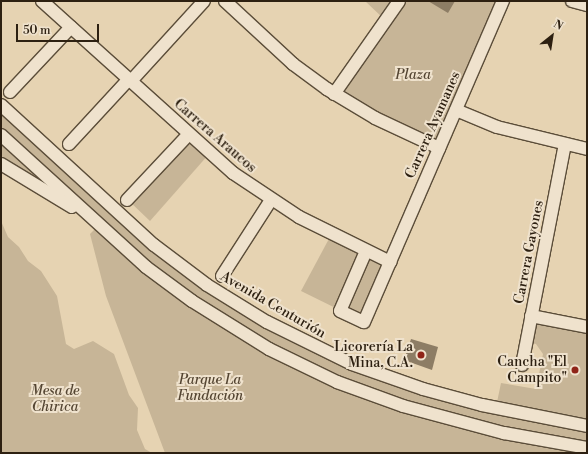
<!DOCTYPE html>
<meta charset="utf-8">
<style>
body{margin:0}
#map{position:relative;width:588px;height:454px;overflow:hidden;background:#e6d3b2;font-family:"Libre Bodoni",serif}
div>[style]{position:absolute}
.green>*{inset:0;background:#c7b597}
.building>*{inset:0;background:#8d7d65}
.roads{filter:drop-shadow(1px 0 #5b4d39) drop-shadow(-1px 0 #5b4d39) drop-shadow(0 1px #5b4d39) drop-shadow(0 -1px #5b4d39)}
.street>*{height:12px;margin:-6px;padding:0 6px;transform-origin:6px;border-radius:6px;background:#efe2cd}
.dots>*{width:11px;height:11px;translate:-50% -50%;box-sizing:border-box;border:2px solid #efe2cd;border-radius:50%}
span{translate:-50% -50%;white-space:nowrap;text-align:center;line-height:1.15;-webkit-text-stroke:4px #efe2cd;paint-order:stroke}
.park-label{font-size:14px;color:#544532;font-style:italic}
.street-label{font-size:14px;color:#2d2011}
.poi-label{font-size:14px;color:#2d2011}
.right{translate:-100% -50%;text-align:right}
.frame{position:absolute;inset:0;border:2px solid #2d2011;pointer-events:none}
.north{position:absolute;left:532px;top:16px;width:40px;height:40px;-webkit-text-stroke:3px #efe2cd;paint-order:stroke;rotate:30deg;font-size:11px;font-weight:700;line-height:16px;text-align:center;color:#2d2011}
.north::after{content:'';display:block;margin:auto;width:14px;height:18px;background:#2d2011;clip-path:polygon(50% 0,100% 100%,50% 72%,0 100%)}
.scale{position:absolute;left:16px;top:24px;width:83px;height:18px;box-sizing:border-box;border:2px solid #2d2011;border-top:0;padding-left:5px;font-size:12px;line-height:14px;white-space:nowrap;color:#2d2011;-webkit-text-stroke:3px #efe2cd;paint-order:stroke}
</style>
<div id="map">
<div class="green">
<i style="clip-path:polygon(365px 1px,397px 1px,384px 19px)"></i>
<i style="clip-path:polygon(399px 1px,503px 1px,439px 148px,334px 94px)"></i>
<i style="clip-path:polygon(1px 105px,207px 285px,390px 378px,587px 426px,587px 453px,165px 453px,106px 296px,90px 234px,98px 226px,90px 218px,1px 164px)"></i>
<i style="clip-path:polygon(188px 136px,209px 154px,150px 221px,128px 200px)"></i>
<i style="clip-path:polygon(1px 221px,8px 237px,19px 247px,28px 261px,41px 271px,57px 296px,66px 344px,74px 349px,93px 341px,114px 354px,129px 395px,138px 408px,137px 430px,145px 449px,152px 453px,1px 453px)"></i>
<i style="clip-path:polygon(331px 235px,390px 262px,364px 322px,301px 291px)"></i>
<i style="clip-path:polygon(532px 317px,587px 328px,587px 425px,496px 407px,501px 383px,536px 389px,543px 354px,536px 344px,527px 342px)"></i>
</div>
<div class="building">
<i style="clip-path:polygon(428px 1px,455px 1px,448px 13px)"></i>
<i style="clip-path:polygon(411px 339px,438px 347px,432px 370px,404px 360px)"></i>
</div>
<div class="roads">
<div class="street">
<i style="left:42px;top:1px;width:257px;rotate:42deg"></i>
<i style="left:233px;top:173px;width:79px;rotate:33.7deg"></i>
<i style="left:299px;top:217px;width:102px;rotate:26.3deg"></i>
<i style="left:225px;top:1px;width:93px;rotate:42.8deg"></i>
<i style="left:293px;top:64px;width:42px;rotate:36.3deg"></i>
<i style="left:327px;top:89px;width:56px;rotate:31.1deg"></i>
<i style="left:375px;top:118px;width:71px;rotate:25.1deg"></i>
<i style="left:572px;top:1px;width:16px;rotate:15deg"></i>
<i style="left:131px;top:81px;width:108px;rotate:-47.6deg"></i>
<i style="left:10px;top:92px;width:89px;rotate:-46.8deg"></i>
<i style="left:334px;top:94px;width:113px;rotate:-55deg"></i>
<i style="left:1px;top:105px;width:207px;rotate:42.5deg"></i>
<i style="left:154px;top:245px;width:66px;rotate:37deg"></i>
<i style="left:207px;top:285px;width:70px;rotate:31.7deg"></i>
<i style="left:267px;top:322px;width:95px;rotate:26.3deg"></i>
<i style="left:352px;top:364px;width:75px;rotate:19.4deg"></i>
<i style="left:423px;top:389px;width:61px;rotate:15.2deg"></i>
<i style="left:482px;top:405px;width:107px;rotate:11.3deg"></i>
<i style="left:456px;top:110px;width:44px;rotate:22.5deg"></i>
<i style="left:497px;top:127px;width:93px;rotate:13.7deg"></i>
<i style="left:1px;top:135px;width:196px;rotate:42.3deg"></i>
<i style="left:146px;top:267px;width:57px;rotate:36.5deg"></i>
<i style="left:192px;top:301px;width:91px;rotate:31.9deg"></i>
<i style="left:269px;top:349px;width:76px;rotate:25.9deg"></i>
<i style="left:337px;top:382px;width:70px;rotate:20deg"></i>
<i style="left:403px;top:406px;width:105px;rotate:15deg"></i>
<i style="left:504px;top:433px;width:84px;rotate:10.2deg"></i>
<i style="left:69px;top:144px;width:88px;rotate:-47.3deg"></i>
<i style="left:1px;top:164px;width:83px;rotate:31.2deg"></i>
<i style="left:127px;top:200px;width:89px;rotate:-46.8deg"></i>
<i style="left:366px;top:251px;width:65px;rotate:113.4deg"></i>
<i style="left:340px;top:311px;width:26px;rotate:25deg"></i>
<i style="left:364px;top:322px;width:350px;rotate:-66.6deg"></i>
<i style="left:222px;top:276px;width:90px;rotate:-57.2deg"></i>
<i style="left:531px;top:316px;width:57px;rotate:11.1deg"></i>
<i style="left:522px;top:365px;width:225px;rotate:-79deg"></i>
</div>
</div>
<div class="dots">
<i style="left:421px;top:355px;background:#8f2418"></i>
<i style="left:575px;top:370px;background:#8f2418"></i>
</div>
<div class="park-label">
<span style="left:413px;top:75px">Plaza</span>
<span style="left:210px;top:388px">Parque La<br>Fundación</span>
<span style="left:55px;top:399px">Mesa de<br>Chirica</span>
</div>
<div class="street-label">
<span style="left:433px;top:125px;rotate:-66deg">Carrera Ayamanes</span>
<span style="left:215px;top:136px;rotate:41deg">Carrera Araucos</span>
<span style="left:529px;top:252px;rotate:-79deg">Carrera Gayones</span>
<span style="left:273px;top:305px;rotate:30deg">Avenida Centurión</span>
</div>
<div class="poi-label">
<span class="right" style="left:413px;top:355px">Licorería La<br>Mina, C.A.</span>
<span class="right" style="left:567px;top:370px">Cancha "El<br>Campito"</span>
</div>
<div class="frame"></div>
<div class="north">N</div>
<div class="scale">50 m</div>
</div>
